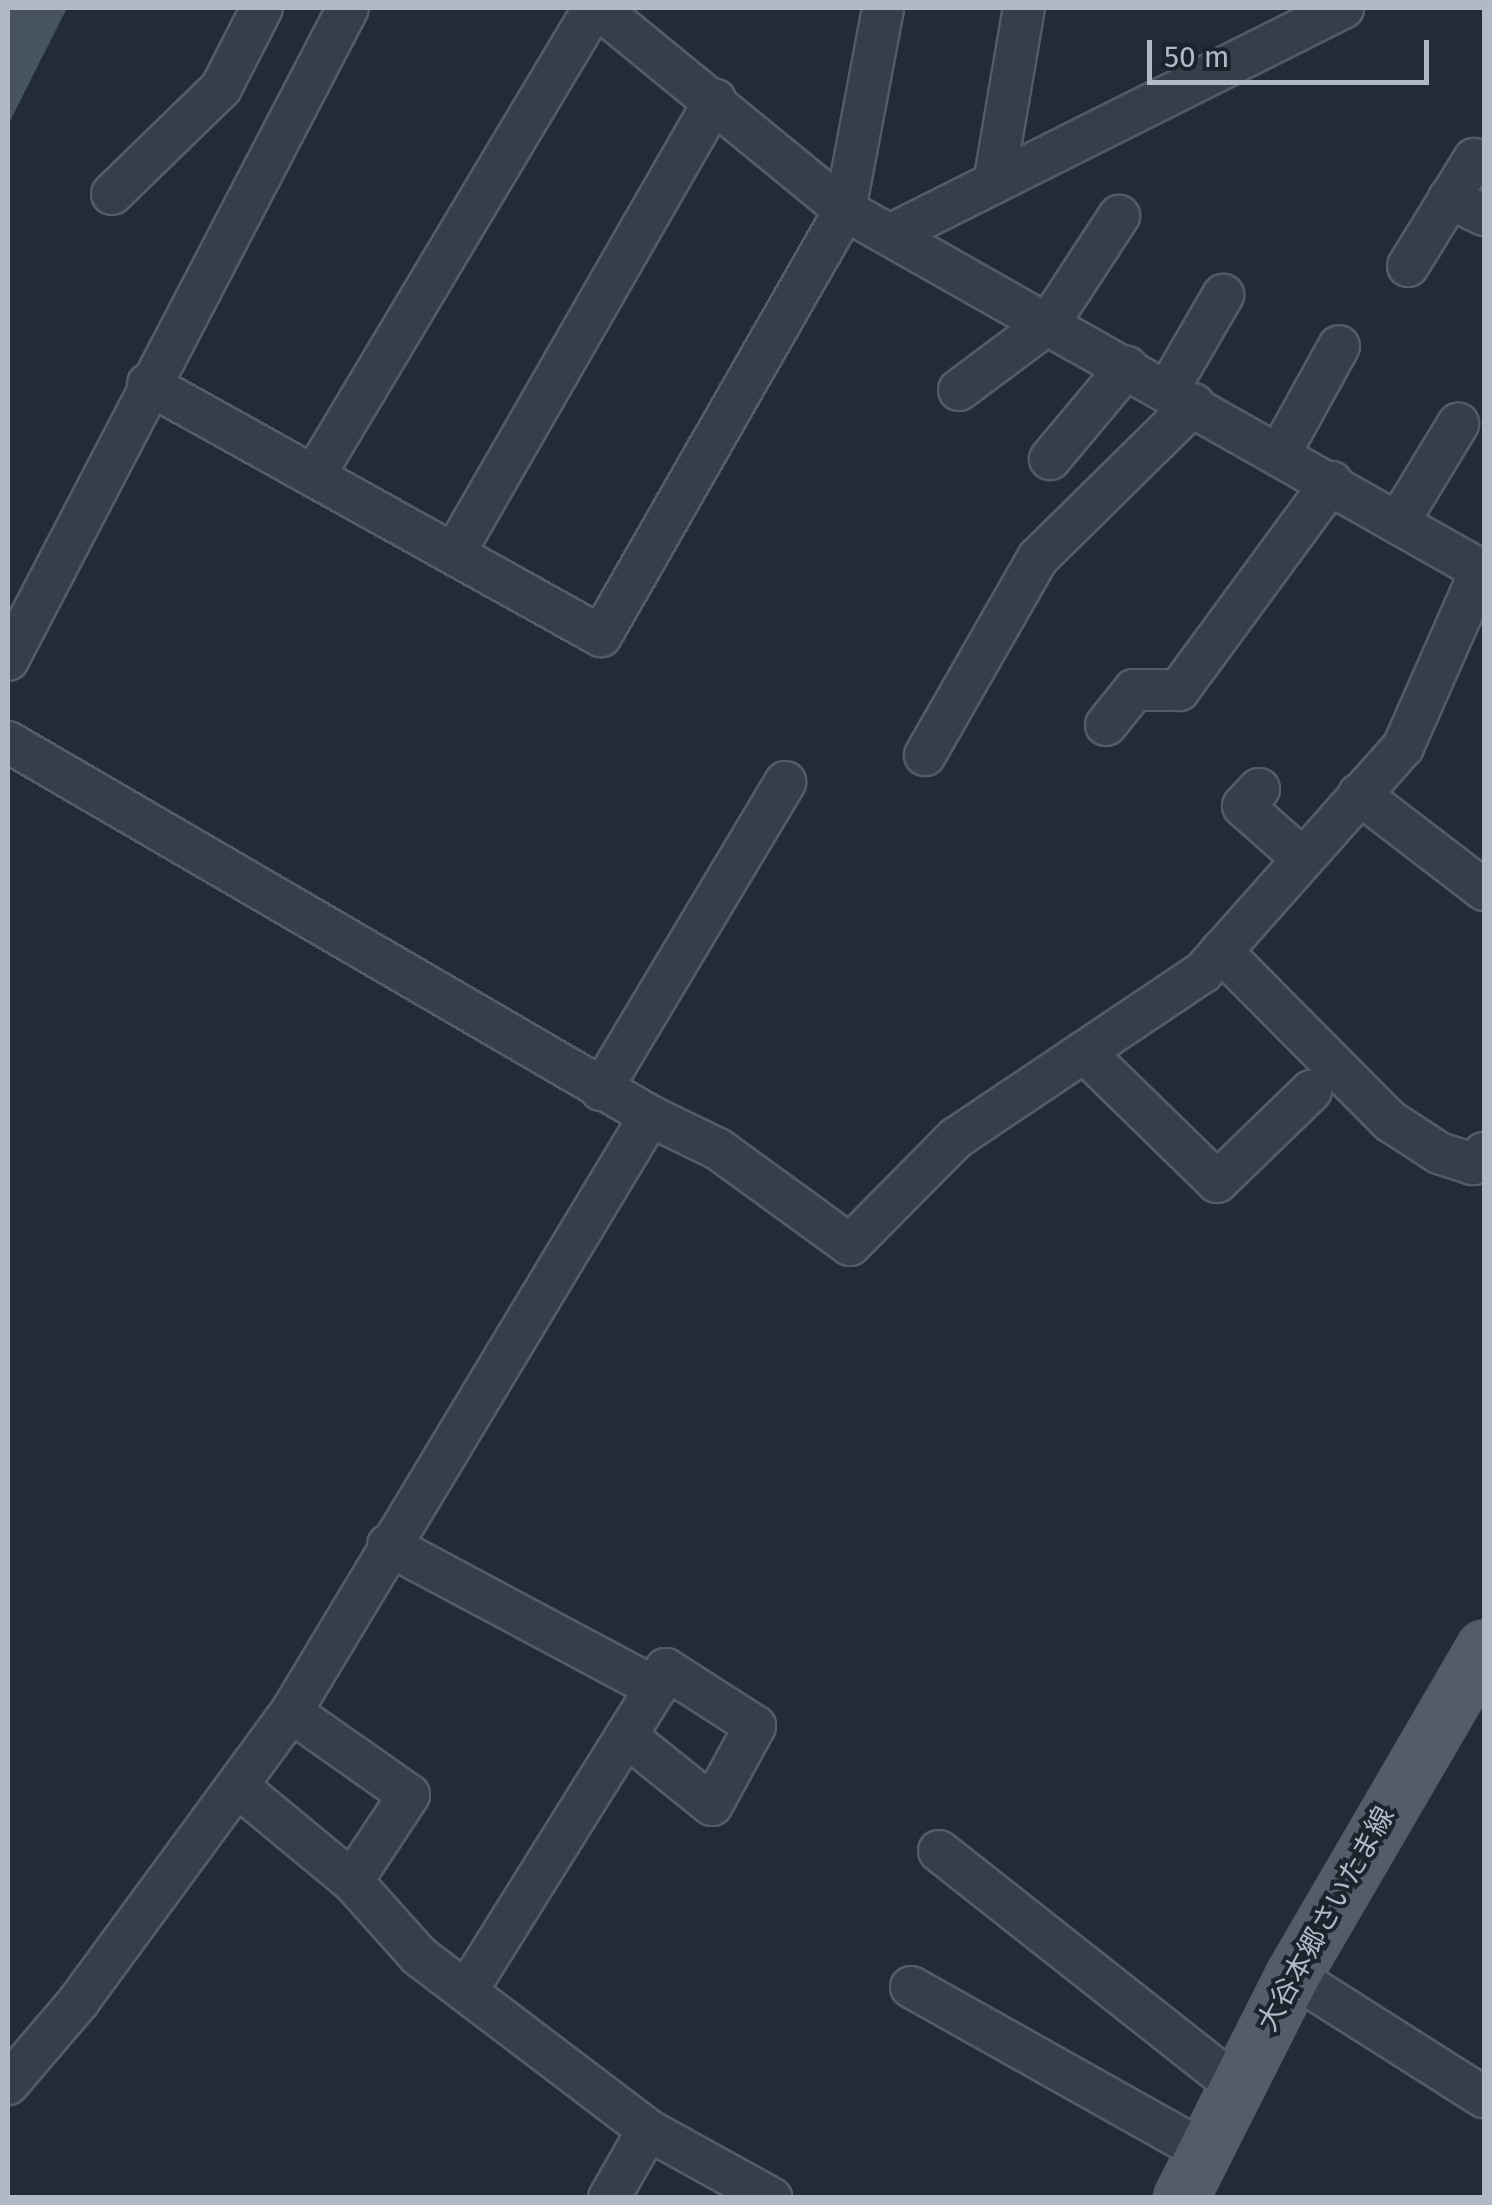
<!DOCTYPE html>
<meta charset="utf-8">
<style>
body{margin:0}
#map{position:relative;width:1492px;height:2205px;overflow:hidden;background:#222c38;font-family:"Fira Sans","Noto Sans JP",sans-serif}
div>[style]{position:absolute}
.building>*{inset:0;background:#485362}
.roads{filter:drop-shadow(2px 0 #535c66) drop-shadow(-2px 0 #535c66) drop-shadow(0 2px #535c66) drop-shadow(0 -2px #535c66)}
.minor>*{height:40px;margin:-20px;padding:0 20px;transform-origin:20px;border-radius:20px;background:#353e49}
.major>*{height:52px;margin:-26px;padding:0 26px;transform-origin:26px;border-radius:26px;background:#535d69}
span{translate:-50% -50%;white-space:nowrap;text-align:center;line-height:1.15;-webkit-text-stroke:8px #1b232d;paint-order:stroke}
.street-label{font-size:28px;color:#b0b9c5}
.frame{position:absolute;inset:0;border:10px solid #b0b9c5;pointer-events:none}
.scale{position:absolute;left:1147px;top:40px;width:282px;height:45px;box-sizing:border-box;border:5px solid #b0b9c5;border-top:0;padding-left:12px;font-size:30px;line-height:35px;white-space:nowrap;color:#b0b9c5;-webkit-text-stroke:8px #1b232d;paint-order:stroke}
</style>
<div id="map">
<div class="building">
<i style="clip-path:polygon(8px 8px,67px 8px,8px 125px)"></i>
</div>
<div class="roads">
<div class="minor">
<i style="left:598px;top:8px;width:319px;rotate:39.3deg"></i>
<i style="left:845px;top:210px;width:734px;rotate:29.53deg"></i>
<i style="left:994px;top:183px;width:178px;rotate:-80.3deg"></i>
<i style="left:112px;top:194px;width:152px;rotate:-44.2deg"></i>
<i style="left:221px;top:88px;width:90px;rotate:-62.9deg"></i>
<i style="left:1449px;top:198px;width:39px;rotate:26deg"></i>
<i style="left:890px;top:235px;width:507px;rotate:-26.62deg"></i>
<i style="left:1408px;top:266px;width:126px;rotate:-58.3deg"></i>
<i style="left:148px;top:384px;width:518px;rotate:29.09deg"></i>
<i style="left:601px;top:636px;width:491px;rotate:-60.2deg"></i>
<i style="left:845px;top:210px;width:206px;rotate:-79.3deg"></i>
<i style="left:959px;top:390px;width:112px;rotate:-36.7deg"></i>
<i style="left:1049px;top:323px;width:128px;rotate:-56.8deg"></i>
<i style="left:1168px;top:390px;width:110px;rotate:-59.9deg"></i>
<i style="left:1280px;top:453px;width:122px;rotate:-61.1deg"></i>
<i style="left:1050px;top:459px;width:120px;rotate:-50.1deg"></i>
<i style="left:314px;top:476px;width:545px;rotate:-59.11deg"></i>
<i style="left:1399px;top:521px;width:114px;rotate:-58.7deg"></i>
<i style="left:454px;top:554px;width:524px;rotate:-60.11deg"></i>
<i style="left:8px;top:660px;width:735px;rotate:-62.46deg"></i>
<i style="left:1106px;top:725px;width:45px;rotate:-51.3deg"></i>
<i style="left:1134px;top:690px;width:45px"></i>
<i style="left:1179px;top:690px;width:258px;rotate:-53.7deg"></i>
<i style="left:8px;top:742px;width:743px;rotate:30.22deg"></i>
<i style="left:650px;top:1116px;width:696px;rotate:121.06deg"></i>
<i style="left:291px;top:1712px;width:358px;rotate:126.3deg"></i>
<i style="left:79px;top:2001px;width:109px;rotate:130.5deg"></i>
<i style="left:925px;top:755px;width:227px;rotate:-60.2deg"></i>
<i style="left:1038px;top:558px;width:219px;rotate:-44.6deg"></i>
<i style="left:1259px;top:789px;width:23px;rotate:133deg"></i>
<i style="left:1243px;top:806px;width:79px;rotate:41.4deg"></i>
<i style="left:1359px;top:794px;width:158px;rotate:37.5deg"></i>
<i style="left:1221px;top:951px;width:240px;rotate:45.2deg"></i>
<i style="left:1390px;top:1121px;width:59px;rotate:33.1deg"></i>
<i style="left:1439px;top:1153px;width:36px;rotate:18deg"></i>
<i style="left:1473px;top:1164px;width:16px;rotate:-45deg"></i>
<i style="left:1084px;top:1052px;width:186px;rotate:44.3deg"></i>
<i style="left:1217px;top:1182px;width:131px;rotate:-44.1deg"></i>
<i style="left:601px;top:1090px;width:359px;rotate:-59.1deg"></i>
<i style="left:650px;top:1116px;width:76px;rotate:25.9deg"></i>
<i style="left:718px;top:1149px;width:163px;rotate:36deg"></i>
<i style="left:850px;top:1245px;width:151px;rotate:-45.3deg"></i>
<i style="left:956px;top:1138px;width:298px;rotate:-33.9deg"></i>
<i style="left:1203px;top:972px;width:301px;rotate:-48.4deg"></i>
<i style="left:1403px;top:747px;width:193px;rotate:-66.2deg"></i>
<i style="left:388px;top:1545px;width:304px;rotate:28.1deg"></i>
<i style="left:656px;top:1688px;width:355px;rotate:122deg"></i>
<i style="left:291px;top:1712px;width:144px;rotate:35.1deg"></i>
<i style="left:409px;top:1795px;width:103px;rotate:123.5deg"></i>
<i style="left:626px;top:1736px;width:110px;rotate:38.7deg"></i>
<i style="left:712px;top:1805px;width:90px;rotate:-61.4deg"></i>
<i style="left:755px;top:1726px;width:106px;rotate:-147.4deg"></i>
<i style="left:666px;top:1669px;width:21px;rotate:118deg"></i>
<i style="left:237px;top:1786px;width:149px;rotate:39.6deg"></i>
<i style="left:352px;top:1881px;width:101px;rotate:48.2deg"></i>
<i style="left:419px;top:1956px;width:288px;rotate:37.2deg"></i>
<i style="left:648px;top:2130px;width:141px;rotate:28.9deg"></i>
<i style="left:939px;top:1851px;width:380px;rotate:38.3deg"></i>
<i style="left:1293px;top:1976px;width:226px;rotate:32.4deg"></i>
<i style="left:911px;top:1987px;width:335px;rotate:29.3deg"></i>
<i style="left:609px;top:2198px;width:78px;rotate:-60.2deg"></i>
</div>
<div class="major">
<i style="left:1181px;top:2198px;width:249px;rotate:-63.2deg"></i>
<i style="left:1293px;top:1976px;width:380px;rotate:-59.8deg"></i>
</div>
</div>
<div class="street-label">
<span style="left:1326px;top:1919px;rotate:-61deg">大谷本郷さいたま線</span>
</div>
<div class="frame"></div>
<div class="scale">50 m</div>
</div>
